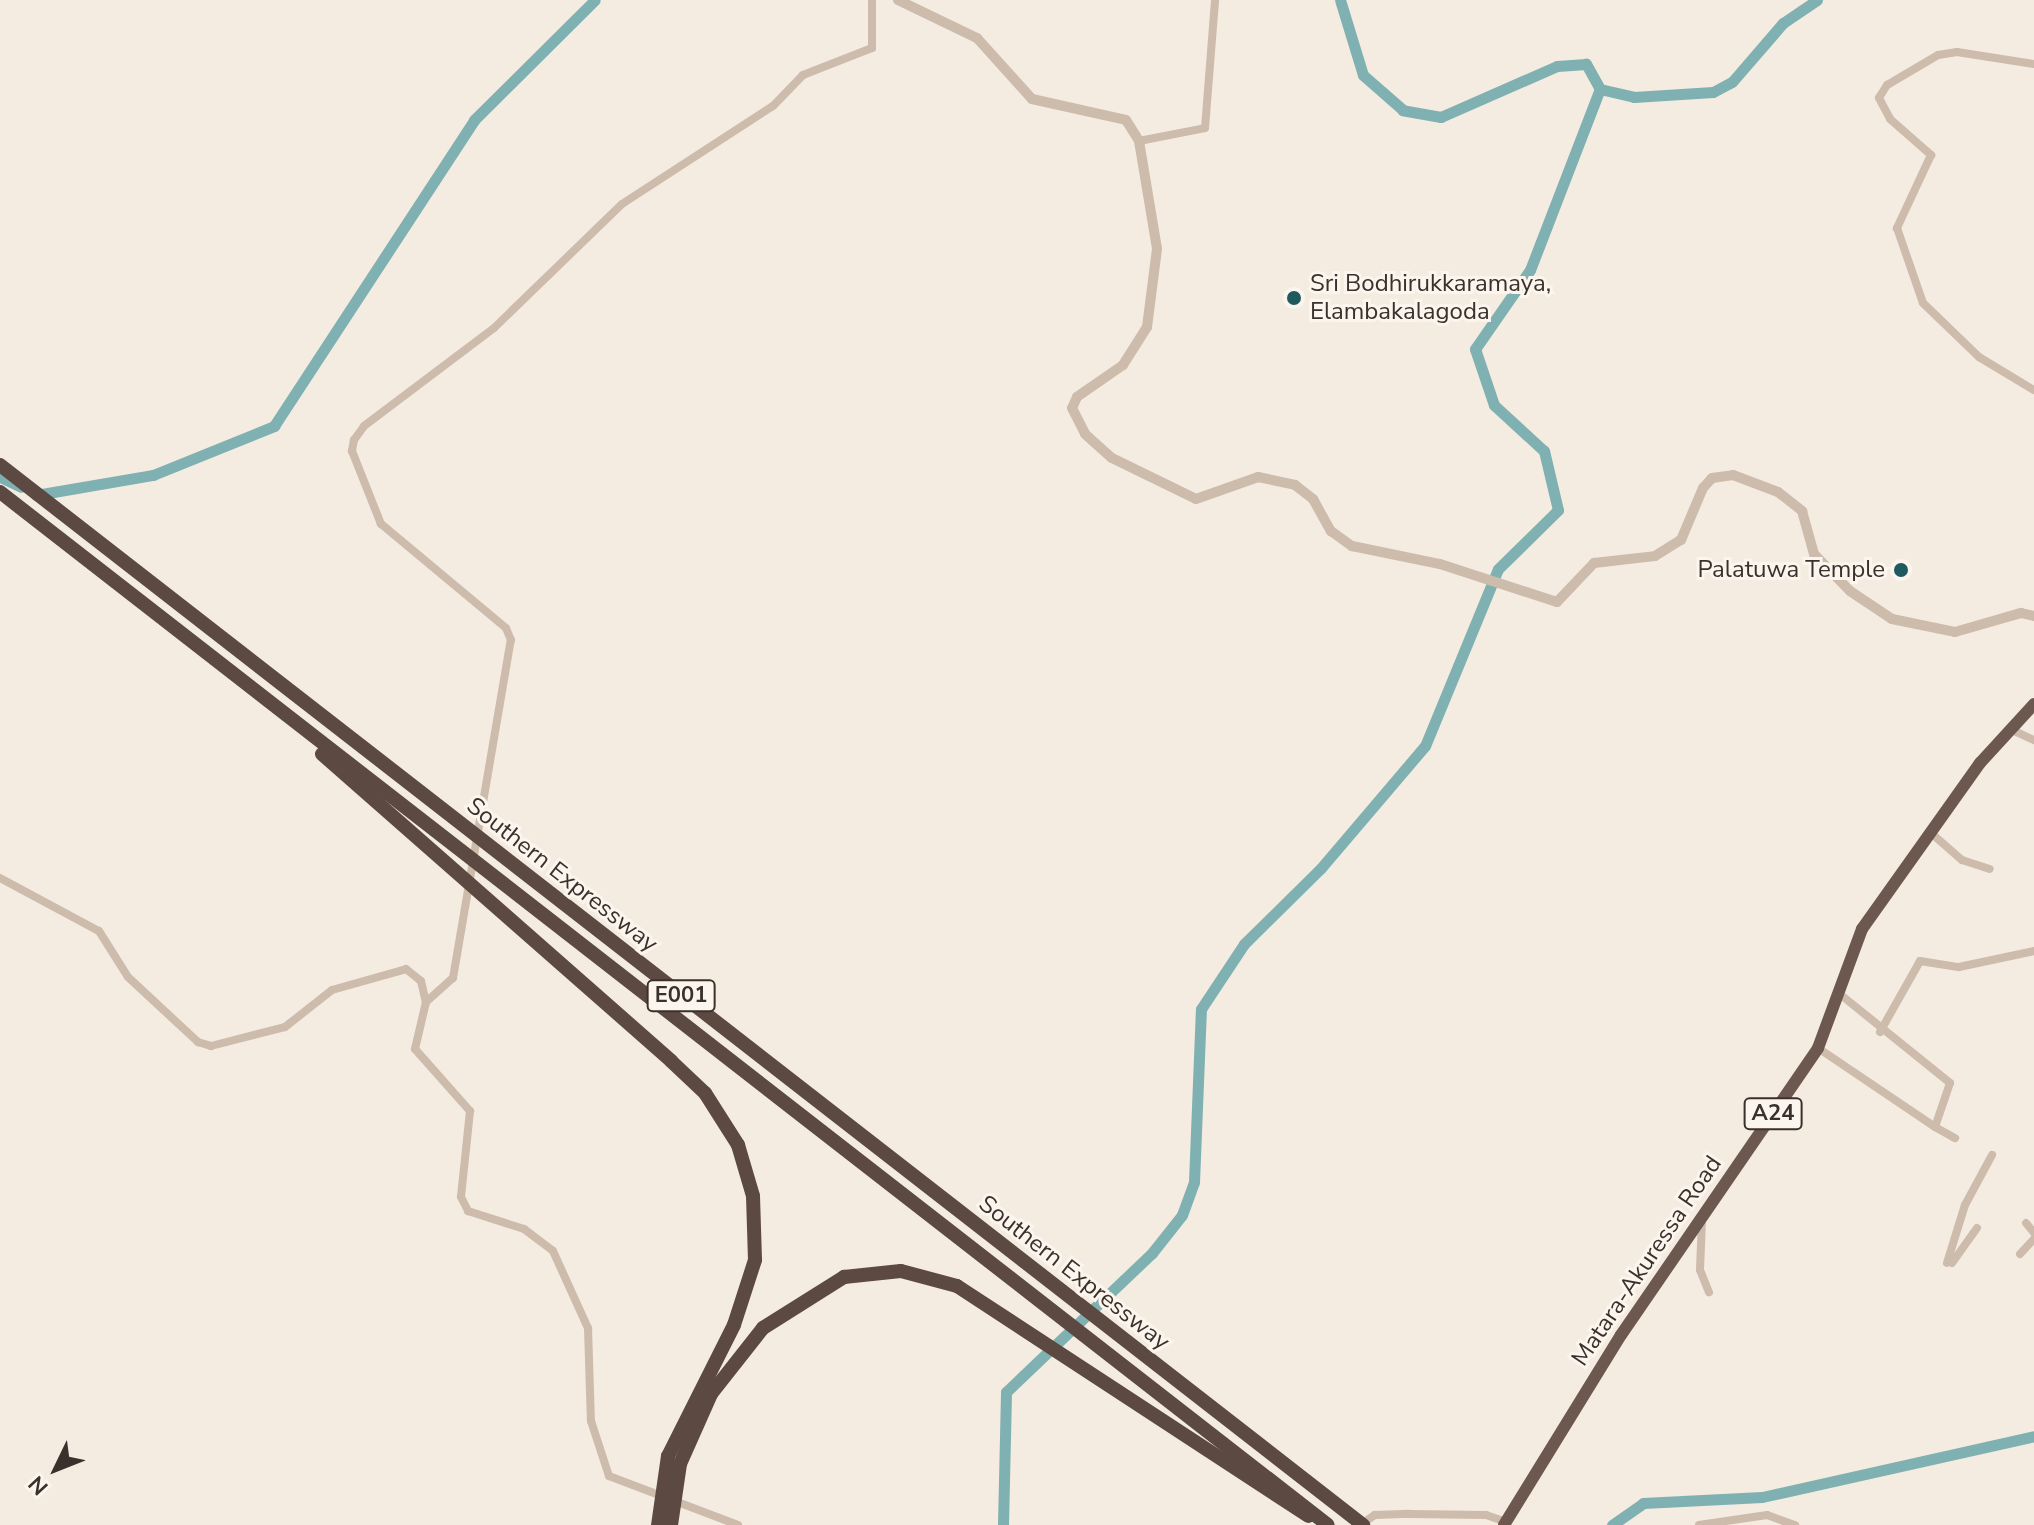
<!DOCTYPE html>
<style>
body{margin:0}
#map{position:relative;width:2034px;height:1525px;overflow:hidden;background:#f4ebe1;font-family:"Nunito Sans",sans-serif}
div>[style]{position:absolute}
.canal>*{height:11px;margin:-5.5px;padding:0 5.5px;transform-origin:5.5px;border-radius:5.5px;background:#7fb0b2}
.minor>*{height:8px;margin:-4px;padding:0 4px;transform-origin:4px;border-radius:4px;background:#cdbbac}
.tertiary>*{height:10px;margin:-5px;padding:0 5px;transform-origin:5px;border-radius:5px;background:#cdbbac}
.trunk>*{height:12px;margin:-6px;padding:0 6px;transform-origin:6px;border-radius:6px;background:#6c584f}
.motorway>*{height:14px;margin:-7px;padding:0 7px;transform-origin:7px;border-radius:7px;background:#5c4a42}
.motorway-bridge>*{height:14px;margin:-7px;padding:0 7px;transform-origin:7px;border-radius:7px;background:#5c4a42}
.dots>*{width:22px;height:22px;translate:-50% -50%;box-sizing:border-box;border:4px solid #fbf5ee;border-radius:50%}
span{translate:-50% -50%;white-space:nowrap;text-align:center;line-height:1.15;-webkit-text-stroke:6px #fbf5ee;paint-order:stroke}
.shield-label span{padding:2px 6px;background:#fbf5ee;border:2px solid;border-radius:6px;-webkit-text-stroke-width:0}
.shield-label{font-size:22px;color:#3b302b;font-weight:700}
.poi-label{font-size:24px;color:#3b302b}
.left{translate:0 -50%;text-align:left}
.right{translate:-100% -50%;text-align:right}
.street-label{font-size:24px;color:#3b302b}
.north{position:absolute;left:16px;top:1429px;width:80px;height:80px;-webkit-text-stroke:6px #fbf5ee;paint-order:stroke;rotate:227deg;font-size:22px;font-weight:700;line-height:32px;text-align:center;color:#3b302b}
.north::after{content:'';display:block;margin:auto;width:28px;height:36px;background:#3b302b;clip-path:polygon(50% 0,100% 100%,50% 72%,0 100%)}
</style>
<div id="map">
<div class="canal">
<i style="left:1600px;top:89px;width:35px;rotate:13deg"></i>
<i style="left:1634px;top:97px;width:79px;rotate:-3.6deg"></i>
<i style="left:1713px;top:92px;width:21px;rotate:-28deg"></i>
<i style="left:1732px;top:82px;width:78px;rotate:-49.2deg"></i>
<i style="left:1783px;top:23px;width:41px;rotate:-34.1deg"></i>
<i style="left:0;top:477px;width:23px;rotate:25deg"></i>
<i style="left:36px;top:495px;width:119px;rotate:-9.7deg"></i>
<i style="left:153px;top:475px;width:131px;rotate:-22deg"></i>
<i style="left:274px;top:426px;width:366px;rotate:-56.8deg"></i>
<i style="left:474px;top:120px;width:170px;rotate:-44.8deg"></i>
<i style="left:1003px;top:1525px;width:133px;rotate:-88.7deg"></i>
<i style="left:1006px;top:1392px;width:202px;rotate:-43.6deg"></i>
<i style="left:1152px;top:1253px;width:48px;rotate:-51.7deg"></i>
<i style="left:1182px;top:1215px;width:35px;rotate:-70deg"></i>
<i style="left:1194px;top:1182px;width:173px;rotate:-87.7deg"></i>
<i style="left:1201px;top:1009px;width:78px;rotate:-56.5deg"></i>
<i style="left:1244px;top:944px;width:108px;rotate:-44.6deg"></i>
<i style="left:1321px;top:868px;width:160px;rotate:-49.6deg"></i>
<i style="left:1425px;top:746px;width:191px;rotate:-67.6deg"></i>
<i style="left:1498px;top:569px;width:84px;rotate:-44.5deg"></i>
<i style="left:1558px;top:510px;width:61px;rotate:-103.3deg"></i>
<i style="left:1544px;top:451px;width:68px;rotate:-137.4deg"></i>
<i style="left:1494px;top:405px;width:59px;rotate:-108.7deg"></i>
<i style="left:1475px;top:349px;width:96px;rotate:-55.2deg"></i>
<i style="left:1530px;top:270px;width:194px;rotate:-68.9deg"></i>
<i style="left:1600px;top:89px;width:29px;rotate:-119deg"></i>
<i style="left:1586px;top:64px;width:29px;rotate:176deg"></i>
<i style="left:1557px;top:66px;width:127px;rotate:156.3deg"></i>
<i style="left:1441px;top:117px;width:39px;rotate:-170deg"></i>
<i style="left:1403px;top:110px;width:53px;rotate:-138.8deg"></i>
<i style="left:1363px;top:75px;width:78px;rotate:-107deg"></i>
<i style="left:1612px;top:1525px;width:38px;rotate:-35deg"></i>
<i style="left:1643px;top:1503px;width:119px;rotate:-2.9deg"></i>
<i style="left:1762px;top:1497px;width:279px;rotate:-12.6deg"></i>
</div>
<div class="minor">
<i style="left:2034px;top:64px;width:78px;rotate:-171.1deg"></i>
<i style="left:1957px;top:52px;width:19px;rotate:171deg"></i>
<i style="left:1938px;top:55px;width:59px;rotate:149.5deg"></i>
<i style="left:1887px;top:85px;width:15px;rotate:122deg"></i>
<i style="left:1879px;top:98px;width:24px;rotate:62deg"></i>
<i style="left:1890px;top:119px;width:55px;rotate:41.3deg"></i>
<i style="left:1931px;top:155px;width:81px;rotate:115deg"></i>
<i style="left:1897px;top:228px;width:79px;rotate:70.9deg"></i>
<i style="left:1923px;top:303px;width:78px;rotate:44deg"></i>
<i style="left:1979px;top:357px;width:64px;rotate:31deg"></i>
<i style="left:1139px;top:141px;width:67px;rotate:-11.1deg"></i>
<i style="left:1205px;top:128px;width:128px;rotate:-85.5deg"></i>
<i style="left:2010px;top:729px;width:26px;rotate:25deg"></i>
<i style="left:1931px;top:833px;width:41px;rotate:41.1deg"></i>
<i style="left:1962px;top:860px;width:29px;rotate:18deg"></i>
<i style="left:0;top:878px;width:112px;rotate:28.2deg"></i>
<i style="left:99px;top:931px;width:54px;rotate:57.8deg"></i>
<i style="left:128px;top:977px;width:96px;rotate:42.9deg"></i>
<i style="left:198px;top:1042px;width:14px;rotate:17deg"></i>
<i style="left:211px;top:1046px;width:76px;rotate:-14.4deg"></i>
<i style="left:285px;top:1027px;width:60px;rotate:-38.2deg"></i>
<i style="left:332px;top:990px;width:77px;rotate:-15.8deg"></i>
<i style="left:406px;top:969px;width:19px;rotate:39deg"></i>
<i style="left:421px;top:981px;width:22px;rotate:77deg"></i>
<i style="left:426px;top:1002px;width:48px;rotate:103.2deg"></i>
<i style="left:415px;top:1049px;width:83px;rotate:48.4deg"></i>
<i style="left:470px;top:1111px;width:86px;rotate:96deg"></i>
<i style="left:461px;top:1197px;width:16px;rotate:63deg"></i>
<i style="left:468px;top:1211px;width:59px;rotate:17.8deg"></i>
<i style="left:524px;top:1229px;width:36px;rotate:37deg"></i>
<i style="left:553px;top:1251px;width:85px;rotate:65.6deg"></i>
<i style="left:588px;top:1328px;width:93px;rotate:88.2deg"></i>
<i style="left:591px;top:1421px;width:58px;rotate:71.9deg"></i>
<i style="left:609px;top:1476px;width:138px;rotate:20.8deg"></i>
<i style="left:1841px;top:995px;width:140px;rotate:38.9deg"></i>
<i style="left:1950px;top:1083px;width:46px;rotate:108.8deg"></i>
<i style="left:1935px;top:1127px;width:23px;rotate:29deg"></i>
<i style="left:426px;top:1002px;width:36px;rotate:-42deg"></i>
<i style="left:453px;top:978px;width:343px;rotate:-80.3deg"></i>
<i style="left:511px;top:640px;width:13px;rotate:-113deg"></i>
<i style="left:506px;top:628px;width:163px;rotate:-140.2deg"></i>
<i style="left:381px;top:524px;width:79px;rotate:-111.7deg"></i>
<i style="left:352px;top:451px;width:11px;rotate:-80deg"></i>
<i style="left:354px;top:440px;width:17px;rotate:-54deg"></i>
<i style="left:364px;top:426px;width:163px;rotate:-37deg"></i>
<i style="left:494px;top:328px;width:178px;rotate:-44.1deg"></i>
<i style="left:622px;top:204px;width:180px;rotate:-33deg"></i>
<i style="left:773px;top:106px;width:43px;rotate:-45.9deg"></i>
<i style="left:803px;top:75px;width:74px;rotate:-21.4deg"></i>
<i style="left:872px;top:48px;width:48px;rotate:-90deg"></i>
<i style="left:1880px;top:1032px;width:81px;rotate:-60.6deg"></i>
<i style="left:1920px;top:961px;width:39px;rotate:9deg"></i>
<i style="left:1959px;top:967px;width:77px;rotate:-12deg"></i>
<i style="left:1818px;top:1048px;width:141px;rotate:34deg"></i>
<i style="left:1702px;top:1220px;width:50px;rotate:92.3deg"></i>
<i style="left:1700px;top:1270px;width:24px;rotate:68deg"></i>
<i style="left:2026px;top:1223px;width:13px;rotate:51deg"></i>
<i style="left:2020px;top:1254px;width:21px;rotate:-47deg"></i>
<i style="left:1947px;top:1263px;width:61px;rotate:-72.8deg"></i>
<i style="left:1965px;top:1205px;width:57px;rotate:-61.6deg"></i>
<i style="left:1952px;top:1263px;width:43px;rotate:-54.5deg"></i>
<i style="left:1360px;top:1525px;width:18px;rotate:-34deg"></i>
<i style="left:1375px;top:1515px;width:34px;rotate:-2deg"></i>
<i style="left:1409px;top:1514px;width:77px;rotate:0.7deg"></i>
<i style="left:1486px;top:1515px;width:21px;rotate:19deg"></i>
<i style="left:1699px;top:1525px;width:69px;rotate:-8.4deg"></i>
<i style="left:1767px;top:1515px;width:30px;rotate:20deg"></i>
</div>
<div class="tertiary">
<i style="left:898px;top:0;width:88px;rotate:25.7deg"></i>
<i style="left:977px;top:38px;width:82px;rotate:48deg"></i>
<i style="left:1032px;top:99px;width:96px;rotate:12.6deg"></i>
<i style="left:1126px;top:120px;width:25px;rotate:58deg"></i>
<i style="left:1139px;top:141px;width:109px;rotate:80.5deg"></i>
<i style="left:1157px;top:249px;width:79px;rotate:97.3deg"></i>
<i style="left:1147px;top:327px;width:45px;rotate:122.3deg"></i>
<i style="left:1123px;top:365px;width:56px;rotate:145.2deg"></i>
<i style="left:1077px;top:397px;width:12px;rotate:114deg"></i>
<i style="left:1072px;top:408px;width:29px;rotate:63deg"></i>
<i style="left:1085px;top:434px;width:36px;rotate:42deg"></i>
<i style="left:1112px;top:458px;width:93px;rotate:26deg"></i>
<i style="left:1196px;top:499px;width:66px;rotate:-19.5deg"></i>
<i style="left:1258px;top:477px;width:38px;rotate:12deg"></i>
<i style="left:1295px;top:485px;width:23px;rotate:38deg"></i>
<i style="left:1313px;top:499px;width:37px;rotate:61deg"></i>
<i style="left:1331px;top:531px;width:26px;rotate:36deg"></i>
<i style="left:1352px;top:546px;width:90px;rotate:11.6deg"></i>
<i style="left:1440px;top:564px;width:123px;rotate:18deg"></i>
<i style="left:1557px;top:602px;width:54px;rotate:-46.5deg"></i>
<i style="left:1594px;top:563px;width:61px;rotate:-6.5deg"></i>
<i style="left:1655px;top:556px;width:31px;rotate:-32deg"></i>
<i style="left:1681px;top:540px;width:56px;rotate:-67.1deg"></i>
<i style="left:1703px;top:488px;width:13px;rotate:-48deg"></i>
<i style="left:1712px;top:478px;width:21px;rotate:-8deg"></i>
<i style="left:1733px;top:475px;width:48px;rotate:20.7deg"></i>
<i style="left:1778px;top:492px;width:31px;rotate:38deg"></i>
<i style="left:1802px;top:511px;width:45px;rotate:74.4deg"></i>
<i style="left:1814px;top:554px;width:52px;rotate:45.8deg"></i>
<i style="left:1850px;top:591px;width:50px;rotate:33.7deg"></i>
<i style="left:1892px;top:619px;width:64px;rotate:11.7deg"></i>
<i style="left:1955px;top:632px;width:69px;rotate:-16.1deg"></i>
<i style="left:2021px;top:613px;width:13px;rotate:13deg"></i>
</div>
<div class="trunk">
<i style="left:1504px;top:1525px;width:223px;rotate:-58.4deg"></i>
<i style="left:1621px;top:1335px;width:348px;rotate:-55.5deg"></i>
<i style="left:1818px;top:1048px;width:127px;rotate:-69.7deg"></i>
<i style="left:1862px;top:929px;width:204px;rotate:-54.6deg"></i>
<i style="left:1980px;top:763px;width:80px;rotate:-47.5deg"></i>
</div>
<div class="motorway">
<i style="left:844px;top:1277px;width:57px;rotate:-6deg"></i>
<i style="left:901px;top:1271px;width:58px;rotate:15deg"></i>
<i style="left:957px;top:1286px;width:420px;rotate:33.2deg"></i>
</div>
<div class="motorway-bridge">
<i style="left:0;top:465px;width:1727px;rotate:37.87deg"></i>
<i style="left:0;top:492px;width:1682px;rotate:37.88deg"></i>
<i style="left:322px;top:754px;width:465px;rotate:41.3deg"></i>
<i style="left:671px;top:1061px;width:47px;rotate:43.3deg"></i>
<i style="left:705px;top:1093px;width:62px;rotate:57.6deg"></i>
<i style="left:738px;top:1145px;width:53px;rotate:73.6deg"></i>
<i style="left:753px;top:1196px;width:64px;rotate:88.2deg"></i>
<i style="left:755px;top:1260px;width:68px;rotate:107.9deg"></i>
<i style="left:734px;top:1325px;width:147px;rotate:116.7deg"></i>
<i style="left:668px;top:1456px;width:70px;rotate:98.2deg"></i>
<i style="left:671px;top:1525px;width:62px;rotate:-81.6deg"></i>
<i style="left:680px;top:1464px;width:77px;rotate:-66.1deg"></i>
<i style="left:711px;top:1394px;width:84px;rotate:-51.8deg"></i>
<i style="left:763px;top:1328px;width:96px;rotate:-32.2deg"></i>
</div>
<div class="dots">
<i style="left:1294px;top:298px;background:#1f5a5e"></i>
<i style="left:1901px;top:570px;background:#1f5a5e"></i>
</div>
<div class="shield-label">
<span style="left:681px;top:996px">E001</span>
<span style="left:1773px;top:1114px">A24</span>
</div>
<div class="poi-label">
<span class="left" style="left:1310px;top:298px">Sri Bodhirukkaramaya,<br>Elambakalagoda</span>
<span class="right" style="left:1885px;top:570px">Palatuwa Temple</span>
</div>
<div class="street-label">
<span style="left:562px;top:875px;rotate:38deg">Southern Expressway</span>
<span style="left:1647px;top:1261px;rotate:-56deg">Matara-Akuressa Road</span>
<span style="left:1074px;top:1273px;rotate:38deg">Southern Expressway</span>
</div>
<div class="north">N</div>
</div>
